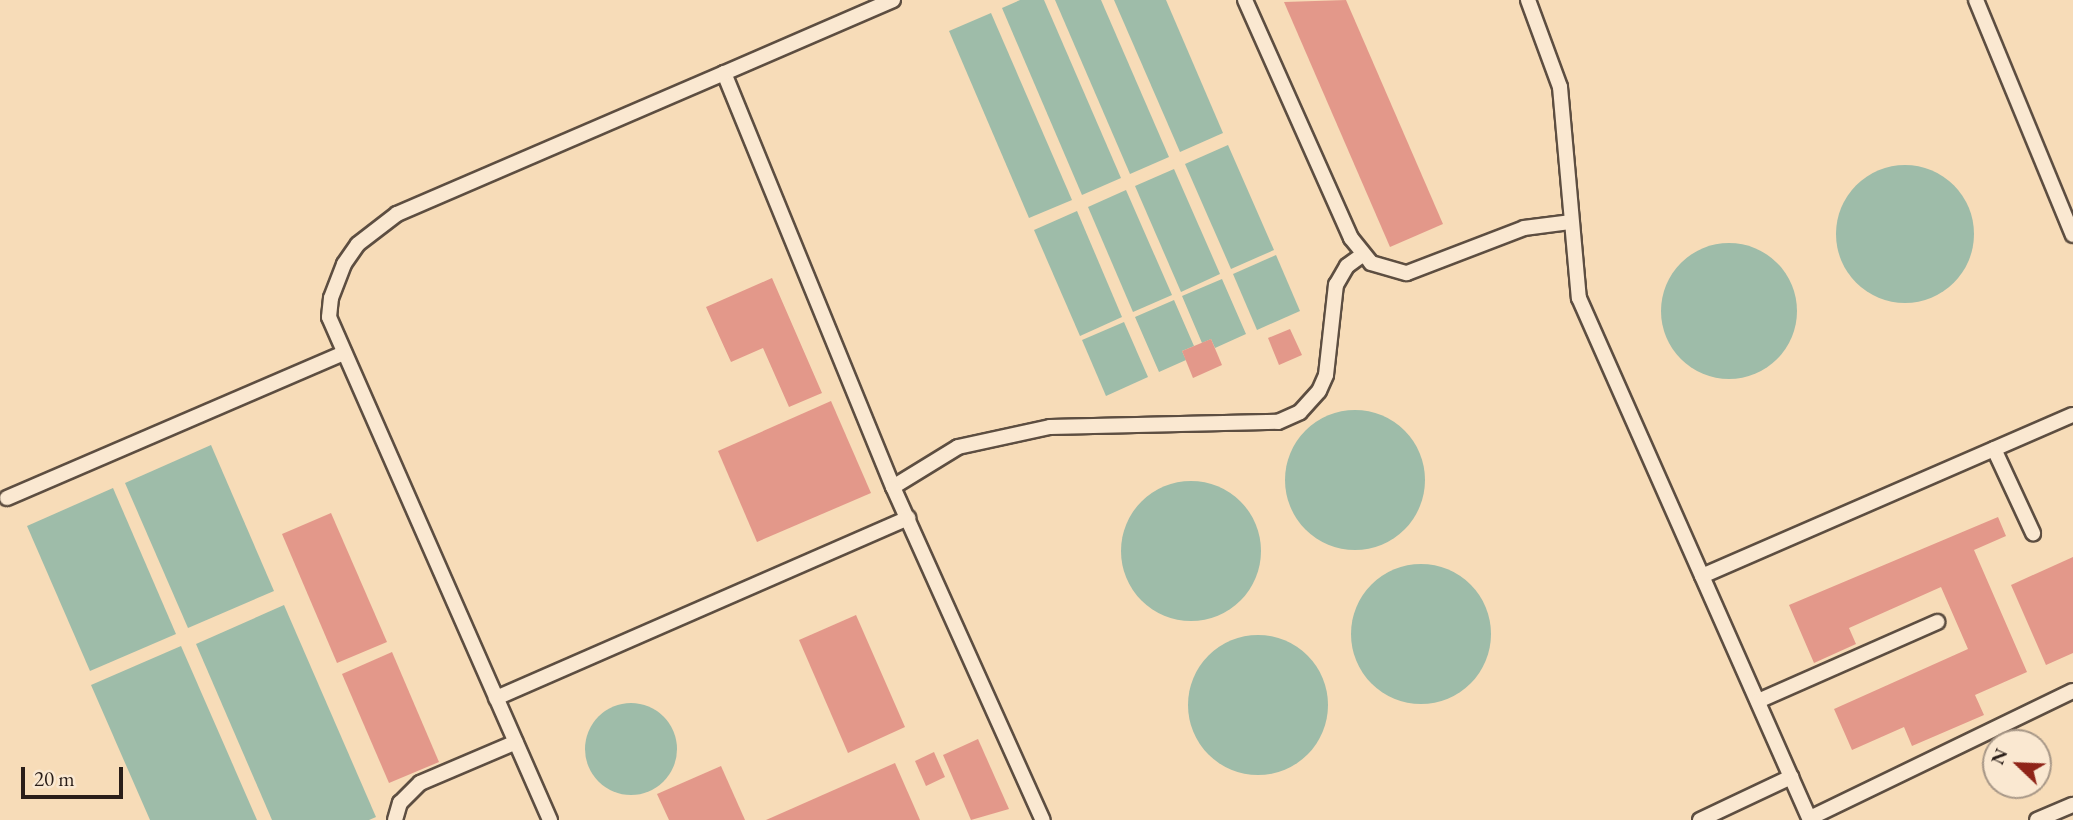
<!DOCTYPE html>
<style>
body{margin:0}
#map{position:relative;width:2073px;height:820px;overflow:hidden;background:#f7dcb8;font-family:"EB Garamond",serif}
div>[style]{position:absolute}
.water>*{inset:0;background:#9ebca9}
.round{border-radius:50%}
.building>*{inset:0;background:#e3988a}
.roads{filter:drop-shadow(2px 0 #5d4e41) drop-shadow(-2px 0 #5d4e41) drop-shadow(0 2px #5d4e41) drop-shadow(0 -2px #5d4e41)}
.service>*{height:14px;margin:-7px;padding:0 7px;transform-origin:7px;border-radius:7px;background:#fae8d1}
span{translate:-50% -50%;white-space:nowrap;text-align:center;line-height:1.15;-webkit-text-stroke:5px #fae8d1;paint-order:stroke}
.north{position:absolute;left:1982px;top:729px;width:70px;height:70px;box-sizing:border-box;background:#fae8d1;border:2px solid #a79787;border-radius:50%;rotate:293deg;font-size:19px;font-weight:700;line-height:28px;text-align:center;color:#2a1e19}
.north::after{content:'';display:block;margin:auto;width:24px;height:32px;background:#8f2418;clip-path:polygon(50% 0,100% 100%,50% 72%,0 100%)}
.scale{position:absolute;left:21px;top:767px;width:102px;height:32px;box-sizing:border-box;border:4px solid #2a1e19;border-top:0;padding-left:9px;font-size:21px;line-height:24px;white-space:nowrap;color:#2a1e19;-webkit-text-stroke:5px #fae8d1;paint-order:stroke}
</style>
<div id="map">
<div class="water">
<i style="clip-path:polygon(1020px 0,1044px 0,1121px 178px,1082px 195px,1002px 8px)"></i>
<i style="clip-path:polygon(1055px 0,1101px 0,1169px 157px,1130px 174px)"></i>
<i style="clip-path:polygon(1114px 0,1166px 0,1223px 133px,1180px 152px)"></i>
<i style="clip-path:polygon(991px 13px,1072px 200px,1029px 218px,949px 31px)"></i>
<i style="clip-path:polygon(1228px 145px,1274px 250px,1231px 269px,1185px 164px)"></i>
<i class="round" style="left:1836px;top:165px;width:138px;height:138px"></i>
<i style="clip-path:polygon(1174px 169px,1220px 274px,1181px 292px,1135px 186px)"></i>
<i style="clip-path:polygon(1126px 190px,1172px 295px,1133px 312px,1088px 207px)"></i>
<i style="clip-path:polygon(1077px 211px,1122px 317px,1080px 336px,1034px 230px)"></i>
<i class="round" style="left:1661px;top:243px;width:136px;height:136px"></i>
<i style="clip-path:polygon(1276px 255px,1300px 311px,1257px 330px,1233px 274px)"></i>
<i style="clip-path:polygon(1222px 279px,1246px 334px,1215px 348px,1211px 339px,1202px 343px,1182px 296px)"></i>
<i style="clip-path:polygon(1174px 300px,1194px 346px,1182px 351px,1186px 360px,1159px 372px,1135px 317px)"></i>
<i style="clip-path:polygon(1124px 322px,1148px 377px,1106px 396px,1082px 340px)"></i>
<i class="round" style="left:1285px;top:410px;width:140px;height:140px"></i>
<i style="clip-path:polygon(211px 445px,274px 591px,188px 628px,125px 483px)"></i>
<i class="round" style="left:1121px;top:481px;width:140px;height:140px"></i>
<i style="clip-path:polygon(113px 488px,176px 634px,90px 671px,27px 526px)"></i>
<i class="round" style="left:1351px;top:564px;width:140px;height:140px"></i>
<i style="clip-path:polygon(284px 605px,376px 817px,369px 820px,272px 820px,196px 644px)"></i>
<i class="round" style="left:1188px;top:635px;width:140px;height:140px"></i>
<i style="clip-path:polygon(181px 646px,257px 820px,150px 820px,91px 685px)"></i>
<i class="round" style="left:585px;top:703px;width:92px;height:92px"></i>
</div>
<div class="building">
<i style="clip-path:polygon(1346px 0,1443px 224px,1390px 247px,1284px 2px)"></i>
<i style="clip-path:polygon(772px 278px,822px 393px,789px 407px,763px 348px,731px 362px,706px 307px)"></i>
<i style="clip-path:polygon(1290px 329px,1302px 355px,1279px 365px,1268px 338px)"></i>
<i style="clip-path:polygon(1211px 339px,1222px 365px,1193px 378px,1182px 351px)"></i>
<i style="clip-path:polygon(831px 401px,871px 493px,757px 542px,718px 451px)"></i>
<i style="clip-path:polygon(331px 513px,387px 642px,337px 663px,282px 534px)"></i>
<i style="clip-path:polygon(1998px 517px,2006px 536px,1974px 550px,2027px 672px,1975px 695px,1984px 715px,1912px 746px,1904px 727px,1852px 750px,1834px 709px,1968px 649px,1941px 587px,1849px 628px,1856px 644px,1814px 663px,1789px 605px)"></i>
<i style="clip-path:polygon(2073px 557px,2073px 653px,2046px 665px,2011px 585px)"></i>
<i style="clip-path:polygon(856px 615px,905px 727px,848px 753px,799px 640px)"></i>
<i style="clip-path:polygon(392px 652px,439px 762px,389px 783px,342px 674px)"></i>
<i style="clip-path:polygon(978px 739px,1009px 809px,971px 820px,943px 755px)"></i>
<i style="clip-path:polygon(934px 752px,945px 777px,926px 786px,915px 761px)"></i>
<i style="clip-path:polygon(895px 763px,920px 820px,766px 820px)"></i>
<i style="clip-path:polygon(721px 766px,745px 820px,669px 820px,657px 794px)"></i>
</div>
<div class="roads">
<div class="service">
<i style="left:893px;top:0;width:184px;rotate:156.6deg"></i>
<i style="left:724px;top:73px;width:447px;rotate:67.8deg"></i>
<i style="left:893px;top:487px;width:365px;rotate:65.8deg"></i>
<i style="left:1245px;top:0;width:261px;rotate:66deg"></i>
<i style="left:1351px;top:238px;width:32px;rotate:51deg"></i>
<i style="left:1371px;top:263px;width:37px;rotate:16deg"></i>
<i style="left:1407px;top:273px;width:125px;rotate:-21deg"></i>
<i style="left:1524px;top:228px;width:46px;rotate:-7.4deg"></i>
<i style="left:1528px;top:0;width:93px;rotate:69.8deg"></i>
<i style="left:1560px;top:87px;width:212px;rotate:84.9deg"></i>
<i style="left:1579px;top:298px;width:571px;rotate:66.13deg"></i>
<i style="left:1976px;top:0;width:254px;rotate:67.6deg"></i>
<i style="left:1994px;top:449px;width:93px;rotate:65.1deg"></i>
<i style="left:893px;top:487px;width:76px;rotate:-31.6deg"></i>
<i style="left:958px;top:447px;width:94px;rotate:-12.3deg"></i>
<i style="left:1050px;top:427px;width:228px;rotate:-1.3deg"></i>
<i style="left:1278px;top:422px;width:24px;rotate:-24deg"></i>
<i style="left:1300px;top:412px;width:28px;rotate:-48deg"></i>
<i style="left:1319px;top:391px;width:17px;rotate:-66deg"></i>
<i style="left:1326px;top:375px;width:91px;rotate:-83.7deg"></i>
<i style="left:1336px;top:285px;width:22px;rotate:-60deg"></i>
<i style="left:1347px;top:266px;width:19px;rotate:-36deg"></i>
<i style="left:7px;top:498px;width:367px;rotate:-23.3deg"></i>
<i style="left:1702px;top:576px;width:404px;rotate:-23.5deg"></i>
<i style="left:496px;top:698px;width:450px;rotate:-23.6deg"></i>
<i style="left:1758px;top:701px;width:196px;rotate:-23.8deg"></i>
<i style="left:1810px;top:818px;width:292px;rotate:-25.8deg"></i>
<i style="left:395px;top:820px;width:18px;rotate:-74deg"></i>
<i style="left:400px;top:803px;width:28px;rotate:-45deg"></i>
<i style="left:420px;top:783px;width:104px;rotate:-23.1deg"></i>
<i style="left:550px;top:820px;width:549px;rotate:-113.72deg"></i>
<i style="left:329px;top:317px;width:19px;rotate:-84deg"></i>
<i style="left:331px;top:298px;width:36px;rotate:-69deg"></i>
<i style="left:344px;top:264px;width:24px;rotate:-55deg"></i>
<i style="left:358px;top:244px;width:49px;rotate:-37.6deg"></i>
<i style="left:397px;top:214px;width:356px;rotate:-23.3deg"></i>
<i style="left:1700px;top:820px;width:101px;rotate:-25.3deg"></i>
<i style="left:2037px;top:820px;width:39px;rotate:-23deg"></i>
</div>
</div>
<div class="north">N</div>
<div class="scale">20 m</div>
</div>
